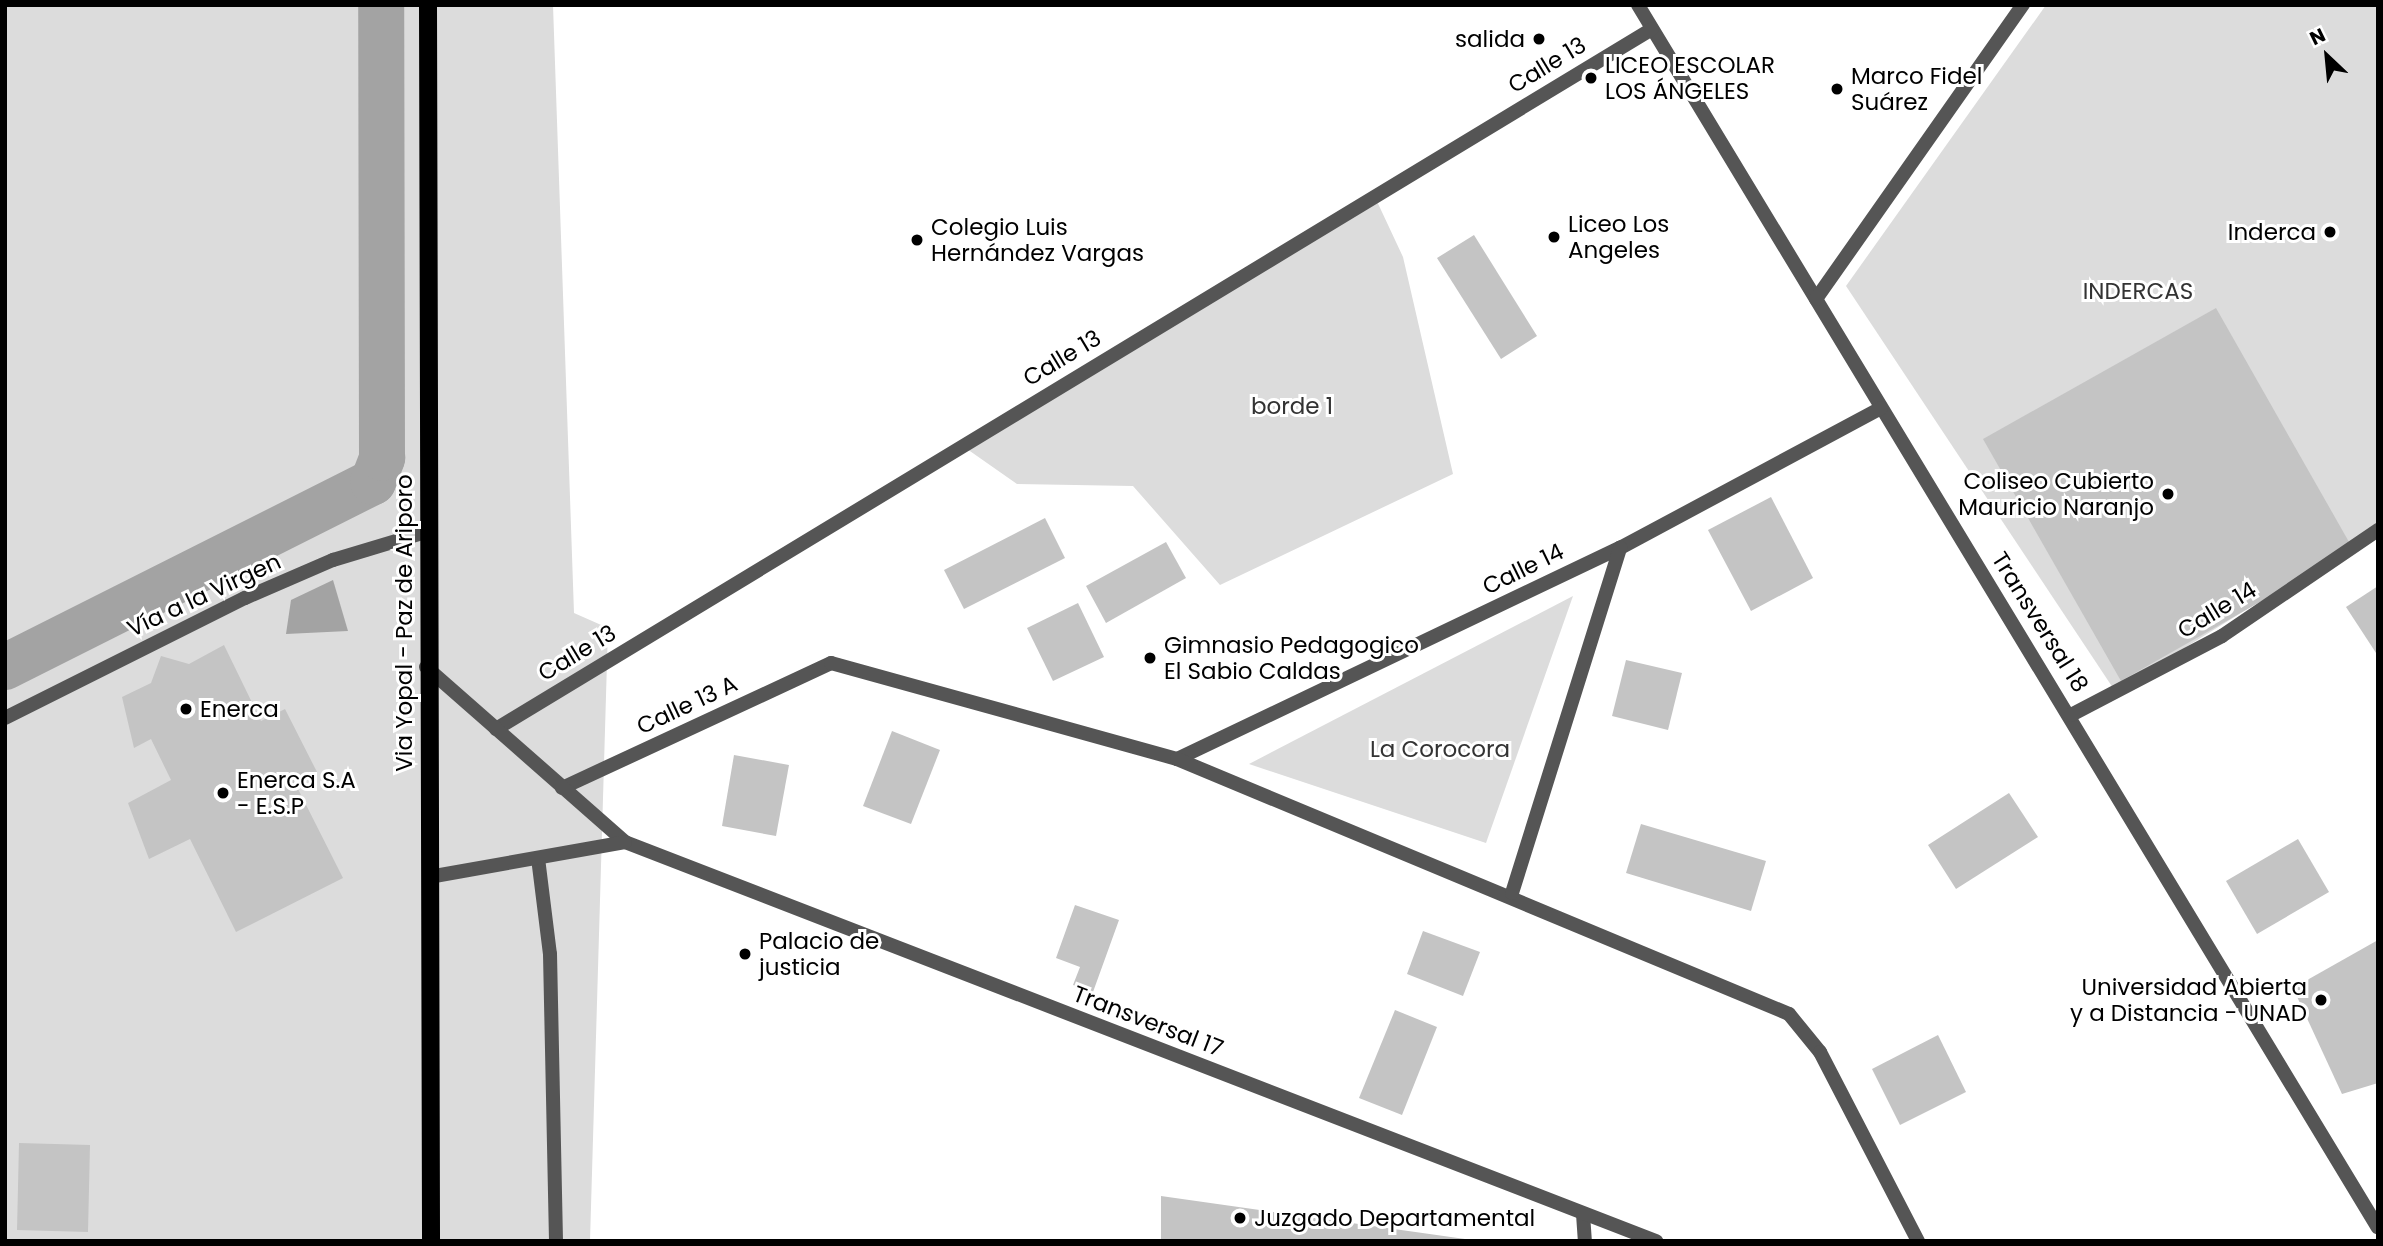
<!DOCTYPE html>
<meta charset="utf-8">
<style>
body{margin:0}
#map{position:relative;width:2383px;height:1246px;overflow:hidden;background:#fff;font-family:Poppins,sans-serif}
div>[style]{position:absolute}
.green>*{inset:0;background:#dcdcdc}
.water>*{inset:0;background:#a3a3a3}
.canal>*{height:46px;margin:-23px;padding:0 23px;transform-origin:23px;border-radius:23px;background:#a3a3a3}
.building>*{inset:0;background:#c4c4c4}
.service>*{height:14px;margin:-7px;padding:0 7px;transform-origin:7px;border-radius:7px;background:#555}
.minor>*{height:14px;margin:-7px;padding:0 7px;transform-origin:7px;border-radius:7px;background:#555}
.tertiary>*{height:14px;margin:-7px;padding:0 7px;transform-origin:7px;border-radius:7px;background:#555}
.primary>*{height:18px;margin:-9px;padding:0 9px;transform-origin:9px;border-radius:9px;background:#000}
.dots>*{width:19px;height:19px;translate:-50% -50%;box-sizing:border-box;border:4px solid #fff;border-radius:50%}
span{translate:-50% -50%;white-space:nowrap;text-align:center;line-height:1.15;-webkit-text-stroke:6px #fff;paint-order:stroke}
.poi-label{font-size:23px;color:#000}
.right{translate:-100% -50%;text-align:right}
.left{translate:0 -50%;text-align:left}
.street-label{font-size:23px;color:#000}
.park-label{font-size:23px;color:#333}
.frame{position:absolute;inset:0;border:7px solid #000;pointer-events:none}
.north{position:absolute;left:2292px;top:21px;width:70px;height:70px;-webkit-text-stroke:5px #fff;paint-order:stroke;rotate:334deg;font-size:19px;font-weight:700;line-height:28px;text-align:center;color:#000}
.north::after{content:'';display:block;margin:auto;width:24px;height:32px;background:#000;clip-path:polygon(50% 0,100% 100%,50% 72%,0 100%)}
</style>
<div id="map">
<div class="green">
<i style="clip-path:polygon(5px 5px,553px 5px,574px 613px,608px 628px,590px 1241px,5px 1241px)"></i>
<i style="clip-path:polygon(2046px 5px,2378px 5px,2378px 528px,2115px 691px,1846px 286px)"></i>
<i style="clip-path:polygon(1374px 195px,1403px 257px,1453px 474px,1220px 585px,1133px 486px,1017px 484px,967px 449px)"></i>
<i style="clip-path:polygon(1573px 596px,1486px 843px,1249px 764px)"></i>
</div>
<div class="water">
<i style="clip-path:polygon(333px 580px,348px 631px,286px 634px,291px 600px)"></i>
</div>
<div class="canal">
<i style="left:5px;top:667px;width:412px;rotate:-26.7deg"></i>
<i style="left:373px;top:482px;width:26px;rotate:-69deg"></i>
<i style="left:382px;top:458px;width:453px;rotate:-90.1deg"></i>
</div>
<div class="building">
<i style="clip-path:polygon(1474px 235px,1537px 336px,1501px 359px,1437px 258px)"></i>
<i style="clip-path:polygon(2216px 308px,2353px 549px,2121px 681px,1983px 439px)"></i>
<i style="clip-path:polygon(1771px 497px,1813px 578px,1751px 611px,1708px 530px)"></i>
<i style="clip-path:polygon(1045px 518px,1065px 558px,964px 609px,944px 570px)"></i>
<i style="clip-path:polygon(1166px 542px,1186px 578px,1106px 623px,1086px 586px)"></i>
<i style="clip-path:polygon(2378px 586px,2378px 656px,2346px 607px)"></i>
<i style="clip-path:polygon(1078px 603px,1104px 657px,1053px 681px,1027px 628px)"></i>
<i style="clip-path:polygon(224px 645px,261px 721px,285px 709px,317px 772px,295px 783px,343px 878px,236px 932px,190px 839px,149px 859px,128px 803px,171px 780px,151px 739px,134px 748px,122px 697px,151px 683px,161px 656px,189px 664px)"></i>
<i style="clip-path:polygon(1626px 660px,1682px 673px,1668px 730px,1612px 716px)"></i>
<i style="clip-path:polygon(892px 731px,940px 750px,911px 824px,863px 806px)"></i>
<i style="clip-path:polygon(734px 755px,789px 765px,776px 836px,722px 826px)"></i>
<i style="clip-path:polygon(2009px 793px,2038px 837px,1956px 889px,1928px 845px)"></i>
<i style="clip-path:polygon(1641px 824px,1766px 861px,1751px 911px,1626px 873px)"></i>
<i style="clip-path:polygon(2298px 839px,2329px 892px,2257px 934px,2226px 881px)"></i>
<i style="clip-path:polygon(1075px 905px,1119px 920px,1093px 992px,1073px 985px,1080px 967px,1056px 958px)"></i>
<i style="clip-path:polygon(1423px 931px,1480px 952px,1463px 996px,1407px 974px)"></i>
<i style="clip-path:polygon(2378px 940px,2378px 1083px,2342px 1094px,2293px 988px)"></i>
<i style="clip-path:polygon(1395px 1010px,1437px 1027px,1402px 1115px,1359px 1098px)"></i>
<i style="clip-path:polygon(1938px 1035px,1966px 1092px,1900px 1125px,1872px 1069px)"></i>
<i style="clip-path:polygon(19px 1143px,90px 1145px,88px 1232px,17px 1230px)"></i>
<i style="clip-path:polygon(1161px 1196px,1465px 1239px,1465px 1241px,1161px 1241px)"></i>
</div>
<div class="service">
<i style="left:538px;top:858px;width:97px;rotate:82.9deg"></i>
<i style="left:550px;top:954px;width:287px;rotate:88.8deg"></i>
</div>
<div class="minor">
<i style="left:1638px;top:5px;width:1429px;rotate:58.82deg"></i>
<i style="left:1816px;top:299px;width:360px;rotate:-54.9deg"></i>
<i style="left:2071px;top:715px;width:170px;rotate:-27.6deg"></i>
<i style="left:2222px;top:636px;width:189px;rotate:-34.2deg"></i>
<i style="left:5px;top:718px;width:268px;rotate:-26.6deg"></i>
<i style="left:245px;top:598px;width:96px;rotate:-23.4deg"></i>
<i style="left:333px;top:560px;width:100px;rotate:-16.8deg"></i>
<i style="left:496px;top:729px;width:1351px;rotate:-31.2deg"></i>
<i style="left:1177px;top:759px;width:491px;rotate:-25.5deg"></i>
<i style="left:1620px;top:548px;width:296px;rotate:-28.2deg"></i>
<i style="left:562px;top:788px;width:297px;rotate:-24.9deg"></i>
<i style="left:831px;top:663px;width:359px;rotate:15.5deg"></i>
<i style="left:1177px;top:759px;width:663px;rotate:22.62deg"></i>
<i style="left:1789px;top:1014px;width:49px;rotate:50.8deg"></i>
<i style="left:1820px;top:1052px;width:213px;rotate:62.6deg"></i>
<i style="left:1512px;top:893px;width:362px;rotate:-72.6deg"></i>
<i style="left:1583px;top:1214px;width:27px;rotate:86deg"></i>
</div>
<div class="tertiary">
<i style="left:426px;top:667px;width:265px;rotate:41.3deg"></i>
<i style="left:625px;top:842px;width:1106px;rotate:21.16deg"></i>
<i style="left:429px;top:877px;width:199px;rotate:-10.1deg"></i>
</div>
<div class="primary">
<i style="left:428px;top:5px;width:1236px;rotate:89.86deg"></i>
</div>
<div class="dots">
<i style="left:1539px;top:39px;background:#000"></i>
<i style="left:1591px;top:78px;background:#000"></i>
<i style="left:1837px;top:89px;background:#000"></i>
<i style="left:2330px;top:232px;background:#000"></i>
<i style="left:1554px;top:237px;background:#000"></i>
<i style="left:917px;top:240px;background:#000"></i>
<i style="left:2168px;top:494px;background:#000"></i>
<i style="left:1150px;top:658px;background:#000"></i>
<i style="left:186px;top:709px;background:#000"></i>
<i style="left:223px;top:793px;background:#000"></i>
<i style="left:745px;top:954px;background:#000"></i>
<i style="left:2321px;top:1000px;background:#000"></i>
<i style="left:1240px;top:1218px;background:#000"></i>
</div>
<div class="poi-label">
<span class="right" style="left:1525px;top:39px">salida</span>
<span class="left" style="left:1605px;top:78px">LICEO ESCOLAR<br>LOS ÁNGELES</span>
<span class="left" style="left:1851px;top:89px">Marco Fidel<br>Suárez</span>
<span class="left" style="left:1568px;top:237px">Liceo Los<br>Angeles</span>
<span class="left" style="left:931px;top:240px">Colegio Luis<br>Hernández Vargas</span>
<span class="right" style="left:2316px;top:232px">Inderca</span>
<span class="right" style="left:2154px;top:494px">Coliseo Cubierto<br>Mauricio Naranjo</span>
<span class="left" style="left:1164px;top:658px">Gimnasio Pedagogico<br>El Sabio Caldas</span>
<span class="left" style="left:200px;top:709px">Enerca</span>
<span class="left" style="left:237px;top:793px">Enerca S.A<br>- E.S.P</span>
<span class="left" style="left:759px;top:954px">Palacio de<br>justicia</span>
<span class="right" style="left:2307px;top:1000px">Universidad Abierta<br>y a Distancia - UNAD</span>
<span class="left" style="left:1254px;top:1218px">Juzgado Departamental</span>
</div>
<div class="street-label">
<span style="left:1547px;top:65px;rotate:-31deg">Calle 13</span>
<span style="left:1062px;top:358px;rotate:-31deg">Calle 13</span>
<span style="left:1523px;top:569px;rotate:-26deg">Calle 14</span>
<span style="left:204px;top:595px;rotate:-25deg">Vía a la Virgen</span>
<span style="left:2217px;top:610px;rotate:-31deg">Calle 14</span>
<span style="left:2040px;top:622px;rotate:58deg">Transversal 18</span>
<span style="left:404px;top:623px;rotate:-90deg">Via Yopal - Paz de Ariporo</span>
<span style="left:577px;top:653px;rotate:-31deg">Calle 13</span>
<span style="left:687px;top:705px;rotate:-25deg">Calle 13 A</span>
<span style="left:1148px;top:1021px;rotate:21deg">Transversal 17</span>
</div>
<div class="park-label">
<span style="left:2138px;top:291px">INDERCAS</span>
<span style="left:1292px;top:406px">borde 1</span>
<span style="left:1440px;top:749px">La Corocora</span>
</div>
<div class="frame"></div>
<div class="north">N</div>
</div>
